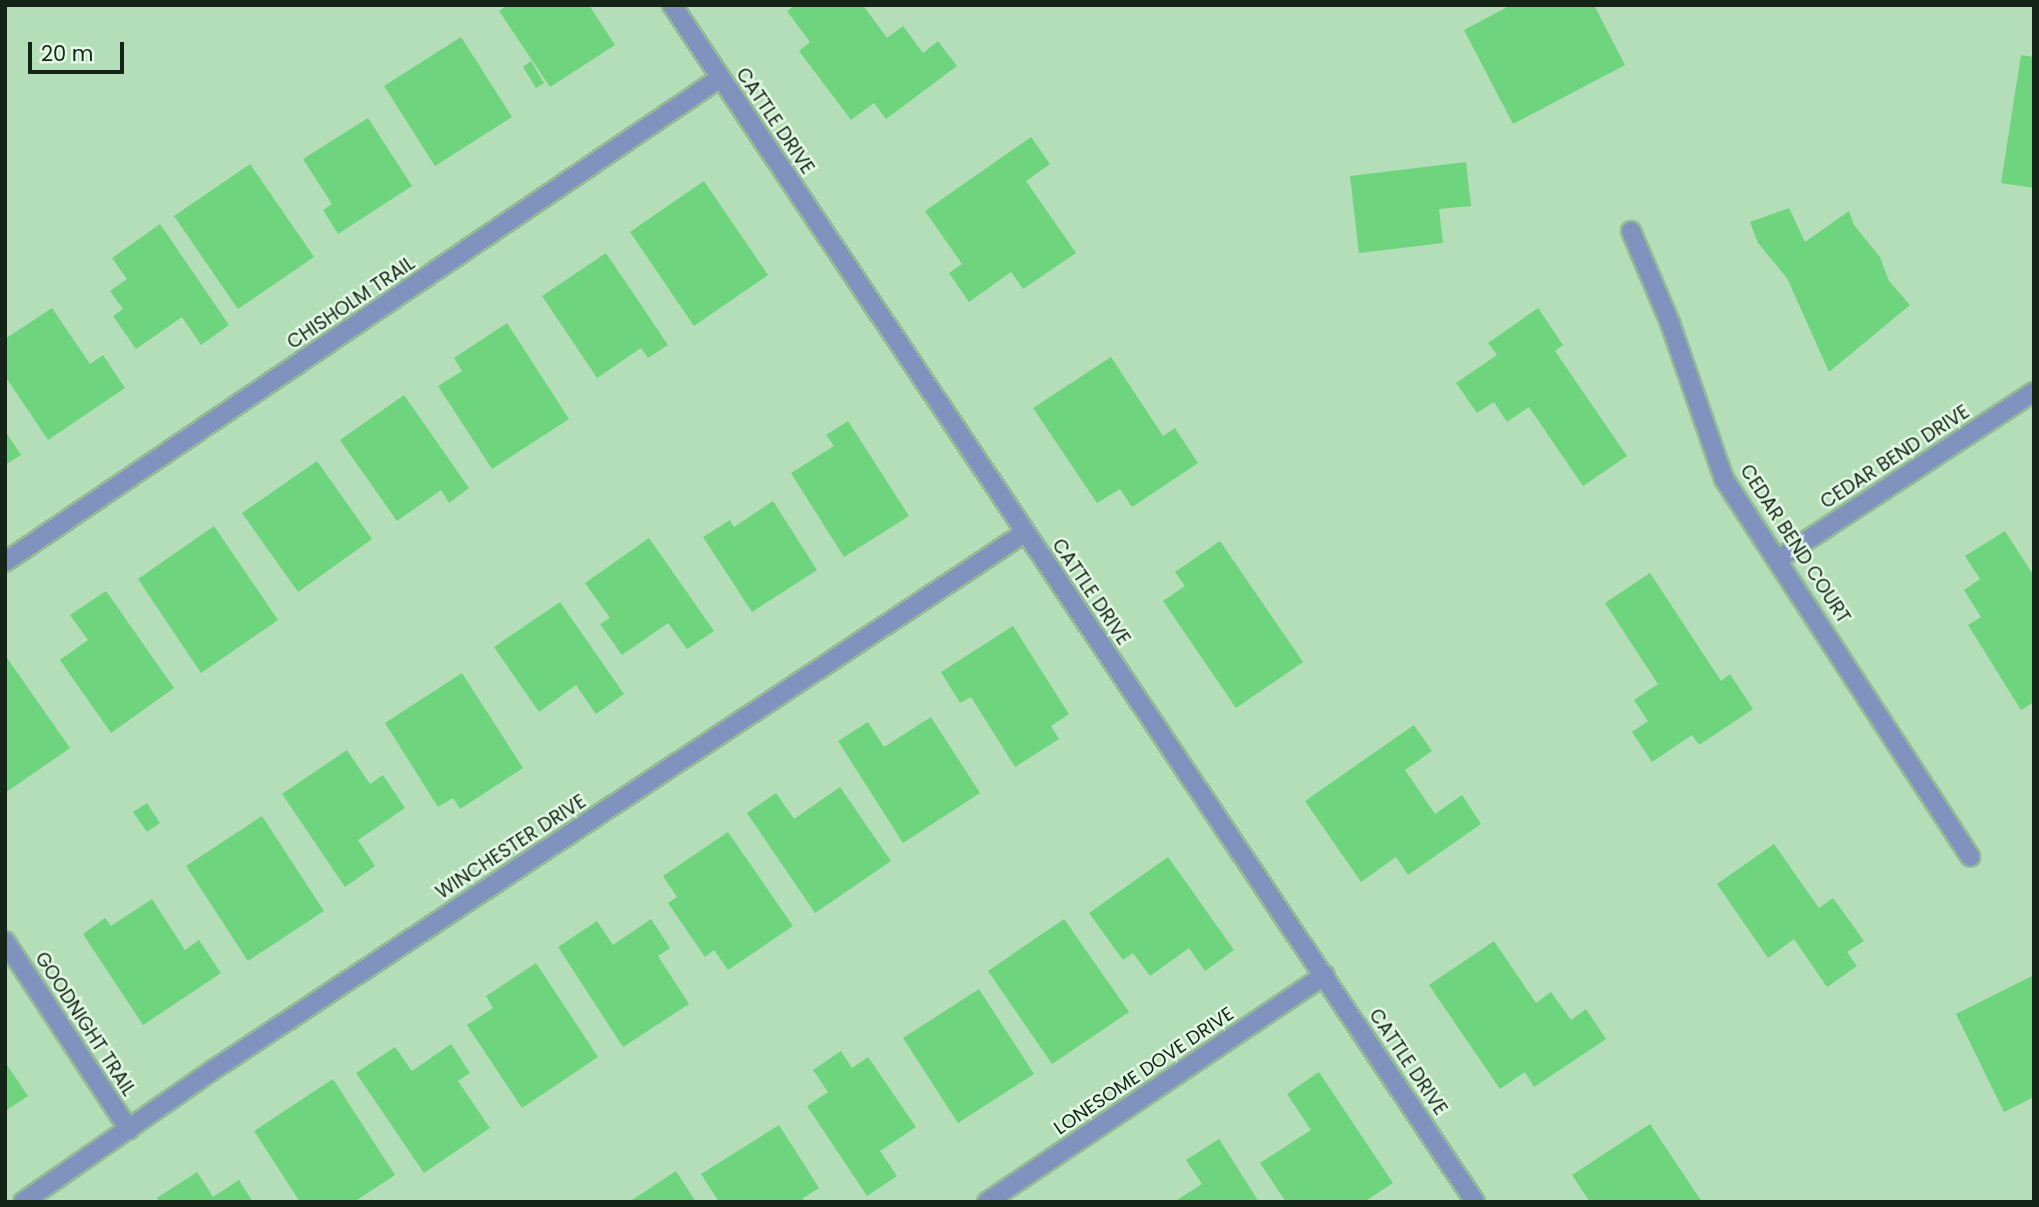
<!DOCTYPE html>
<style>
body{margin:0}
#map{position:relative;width:2039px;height:1207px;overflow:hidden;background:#b4deb8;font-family:Poppins,sans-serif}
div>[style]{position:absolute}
.building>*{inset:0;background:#6ed47e}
.roads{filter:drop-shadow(2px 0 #94b998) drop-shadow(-2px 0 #94b998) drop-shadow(0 2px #94b998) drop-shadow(0 -2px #94b998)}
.minor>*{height:18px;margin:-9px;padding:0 9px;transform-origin:9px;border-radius:9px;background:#8092be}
span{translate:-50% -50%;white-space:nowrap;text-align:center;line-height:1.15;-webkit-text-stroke:5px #e3f9e5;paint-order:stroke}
.street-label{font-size:19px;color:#142416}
.frame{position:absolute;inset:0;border:7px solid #142416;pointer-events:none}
.scale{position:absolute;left:28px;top:42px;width:96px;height:32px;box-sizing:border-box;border:4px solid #142416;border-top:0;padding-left:9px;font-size:21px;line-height:24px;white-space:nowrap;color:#142416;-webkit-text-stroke:5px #e3f9e5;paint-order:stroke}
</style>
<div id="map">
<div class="building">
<i style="clip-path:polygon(508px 5px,589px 5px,615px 45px,550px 87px,499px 11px)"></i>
<i style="clip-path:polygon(795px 5px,863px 5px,887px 38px,903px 26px,923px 53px,938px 41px,957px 66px,886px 119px,874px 103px,851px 120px,799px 51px,810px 42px,787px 11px)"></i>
<i style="clip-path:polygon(1511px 5px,1594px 5px,1625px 65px,1513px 124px,1464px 30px)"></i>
<i style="clip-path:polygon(461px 37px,512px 117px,435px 166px,384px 86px)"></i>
<i style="clip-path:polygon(2021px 55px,2034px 57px,2034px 188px,2001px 183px)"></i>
<i style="clip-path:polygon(531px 61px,544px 83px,536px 88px,523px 67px)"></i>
<i style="clip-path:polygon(368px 118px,412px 186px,338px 234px,323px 210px,332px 204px,303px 159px)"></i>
<i style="clip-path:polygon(1031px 137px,1050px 164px,1026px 181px,1076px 253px,1023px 289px,1011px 272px,969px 302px,949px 273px,962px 264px,925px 211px)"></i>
<i style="clip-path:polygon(1466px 162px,1471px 206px,1439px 209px,1443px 243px,1359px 253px,1350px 176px)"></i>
<i style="clip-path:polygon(250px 164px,314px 257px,238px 309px,174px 216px)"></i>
<i style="clip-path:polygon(704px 181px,768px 275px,694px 326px,630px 232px)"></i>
<i style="clip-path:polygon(1789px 208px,1805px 242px,1849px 211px,1854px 225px,1880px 257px,1889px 281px,1910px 305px,1829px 372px,1787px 278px,1758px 243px,1750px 222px)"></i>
<i style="clip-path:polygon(160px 224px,229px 325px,201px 345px,182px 317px,136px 349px,113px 316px,123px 309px,110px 291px,127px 279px,112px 258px)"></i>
<i style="clip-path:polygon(606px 253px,668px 345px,648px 358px,641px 348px,597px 378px,542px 296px)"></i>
<i style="clip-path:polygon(52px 308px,90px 364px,103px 355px,125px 388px,48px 440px,5px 376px,5px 339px)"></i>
<i style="clip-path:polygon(1538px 308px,1563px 345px,1555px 351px,1627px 456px,1583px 486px,1529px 407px,1507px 422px,1494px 402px,1477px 413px,1456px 383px,1497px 355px,1488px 343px)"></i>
<i style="clip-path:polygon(507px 323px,569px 419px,492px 469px,438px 386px,462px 371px,454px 358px)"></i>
<i style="clip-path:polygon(1111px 357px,1163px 436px,1175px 428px,1198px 463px,1132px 507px,1120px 489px,1097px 503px,1033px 408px)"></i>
<i style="clip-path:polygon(404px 395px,469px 488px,449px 503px,441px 490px,397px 521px,340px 440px)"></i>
<i style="clip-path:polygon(848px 421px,909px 516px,844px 557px,791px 473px,834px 446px,826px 435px)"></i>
<i style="clip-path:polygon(5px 431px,21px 455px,5px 465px)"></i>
<i style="clip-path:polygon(317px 461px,372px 539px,298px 592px,242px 513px)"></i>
<i style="clip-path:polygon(773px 501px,817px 570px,752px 612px,703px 537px,730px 520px,734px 527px)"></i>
<i style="clip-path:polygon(214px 526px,278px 620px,201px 673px,138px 579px)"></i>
<i style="clip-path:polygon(2005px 531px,2034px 576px,2034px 702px,2021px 710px,1968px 625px,1981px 617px,1964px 590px,1980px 579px,1965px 556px)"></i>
<i style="clip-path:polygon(649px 538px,714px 631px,687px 649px,668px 623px,622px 655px,600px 624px,610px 618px,585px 583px)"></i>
<i style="clip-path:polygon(1220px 541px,1303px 662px,1236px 708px,1163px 601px,1185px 586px,1175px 572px)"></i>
<i style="clip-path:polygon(1650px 573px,1721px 681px,1730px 674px,1753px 709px,1699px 745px,1692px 735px,1652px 762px,1632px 732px,1648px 721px,1634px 700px,1658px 684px,1605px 603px)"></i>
<i style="clip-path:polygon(106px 591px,174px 688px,111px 733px,60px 660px,88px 640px,70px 615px)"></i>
<i style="clip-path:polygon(560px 602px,624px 694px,596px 714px,576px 685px,539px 712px,494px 647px)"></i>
<i style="clip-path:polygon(1013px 626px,1069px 714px,1051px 726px,1059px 739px,1015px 767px,971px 697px,960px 703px,941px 672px)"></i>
<i style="clip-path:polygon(7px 658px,70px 748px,5px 793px,5px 660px)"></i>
<i style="clip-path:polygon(462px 673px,523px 768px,460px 809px,453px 798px,438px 807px,385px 723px)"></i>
<i style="clip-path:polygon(931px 717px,980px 793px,903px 843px,838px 741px,868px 722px,884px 747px)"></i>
<i style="clip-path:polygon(1414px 725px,1432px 751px,1405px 770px,1435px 814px,1462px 795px,1481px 824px,1408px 875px,1396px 857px,1361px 882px,1305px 801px)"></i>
<i style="clip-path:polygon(347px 750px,370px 784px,383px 775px,405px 808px,358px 840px,375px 866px,345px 887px,282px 794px)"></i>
<i style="clip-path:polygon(840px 787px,891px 861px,815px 913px,747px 813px,776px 793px,794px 819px)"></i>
<i style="clip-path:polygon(147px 803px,160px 823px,147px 832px,133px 812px)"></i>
<i style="clip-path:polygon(262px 816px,324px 911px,248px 961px,186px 866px)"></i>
<i style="clip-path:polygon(728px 832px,793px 926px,728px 970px,714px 950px,705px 957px,668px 903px,677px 897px,663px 876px)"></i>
<i style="clip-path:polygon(1774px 844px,1819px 908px,1833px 898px,1864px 941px,1847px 952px,1857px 966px,1827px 987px,1794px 939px,1768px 958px,1717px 884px)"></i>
<i style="clip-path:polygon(1168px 857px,1234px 950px,1205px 971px,1189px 948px,1150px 976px,1133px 953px,1123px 960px,1089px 913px)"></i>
<i style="clip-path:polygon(152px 899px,185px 950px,199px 940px,221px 973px,143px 1025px,83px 934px,105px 918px,111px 926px)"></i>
<i style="clip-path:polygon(651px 919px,670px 948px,658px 956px,689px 1004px,623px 1047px,558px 947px,597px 921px,613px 945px)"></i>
<i style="clip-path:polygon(1064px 919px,1129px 1012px,1052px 1064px,988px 971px)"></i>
<i style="clip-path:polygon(1494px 941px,1536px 1003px,1551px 992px,1571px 1020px,1586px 1009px,1606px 1039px,1534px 1087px,1525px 1072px,1500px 1089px,1429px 985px)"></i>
<i style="clip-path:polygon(536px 963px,598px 1057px,522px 1108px,467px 1025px,493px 1008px,486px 996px)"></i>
<i style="clip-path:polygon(2034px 975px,2034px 1097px,2004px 1112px,1956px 1014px)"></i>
<i style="clip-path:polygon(979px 989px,1034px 1074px,958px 1123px,903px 1038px)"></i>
<i style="clip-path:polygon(451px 1044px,470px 1073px,458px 1081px,490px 1128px,424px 1173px,356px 1073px,395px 1047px,412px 1071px)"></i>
<i style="clip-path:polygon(841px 1051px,852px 1068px,868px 1057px,916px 1127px,880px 1151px,897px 1176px,867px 1196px,807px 1106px,828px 1092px,813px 1070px)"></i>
<i style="clip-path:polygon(5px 1062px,28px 1096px,5px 1111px)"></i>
<i style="clip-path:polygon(1319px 1072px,1393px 1183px,1364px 1202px,1286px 1202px,1260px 1163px,1311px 1130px,1287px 1094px)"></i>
<i style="clip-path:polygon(333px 1079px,395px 1175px,354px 1202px,300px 1202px,254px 1131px)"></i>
<i style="clip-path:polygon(1650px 1124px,1702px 1202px,1590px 1202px,1572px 1175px)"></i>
<i style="clip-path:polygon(779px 1125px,819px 1188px,803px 1198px,805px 1202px,719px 1202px,701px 1174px)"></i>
<i style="clip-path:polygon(1219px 1139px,1259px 1202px,1174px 1202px,1202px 1184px,1186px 1160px)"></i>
<i style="clip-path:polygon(676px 1171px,696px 1202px,629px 1202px)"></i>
<i style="clip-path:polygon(197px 1172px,213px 1197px,239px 1180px,253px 1202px,160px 1202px,157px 1198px)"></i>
</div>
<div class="roads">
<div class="minor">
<i style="left:672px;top:5px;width:1441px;rotate:56.14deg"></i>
<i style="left:1631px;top:231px;width:100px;rotate:67deg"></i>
<i style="left:1670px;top:323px;width:165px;rotate:70.9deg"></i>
<i style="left:1724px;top:479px;width:451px;rotate:56.9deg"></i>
<i style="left:1780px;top:558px;width:303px;rotate:-33.2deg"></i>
<i style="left:5px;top:562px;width:863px;rotate:-34.09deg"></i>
<i style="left:5px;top:941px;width:226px;rotate:56.7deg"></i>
<i style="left:23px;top:1202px;width:235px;rotate:-34.8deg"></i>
<i style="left:216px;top:1068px;width:971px;rotate:-33.49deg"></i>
<i style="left:987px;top:1202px;width:407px;rotate:-33.9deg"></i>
</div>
</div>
<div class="street-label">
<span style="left:775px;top:121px;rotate:56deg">CATTLE DRIVE</span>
<span style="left:351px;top:303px;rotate:-34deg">CHISHOLM TRAIL</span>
<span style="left:1895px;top:457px;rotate:-33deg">CEDAR BEND DRIVE</span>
<span style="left:1795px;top:544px;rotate:57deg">CEDAR BEND COURT</span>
<span style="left:1091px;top:592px;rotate:56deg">CATTLE DRIVE</span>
<span style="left:511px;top:847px;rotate:-33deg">WINCHESTER DRIVE</span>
<span style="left:85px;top:1024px;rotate:57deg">GOODNIGHT TRAIL</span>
<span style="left:1408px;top:1062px;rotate:56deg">CATTLE DRIVE</span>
<span style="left:1144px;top:1071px;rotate:-34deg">LONESOME DOVE DRIVE</span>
</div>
<div class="frame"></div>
<div class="scale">20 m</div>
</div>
